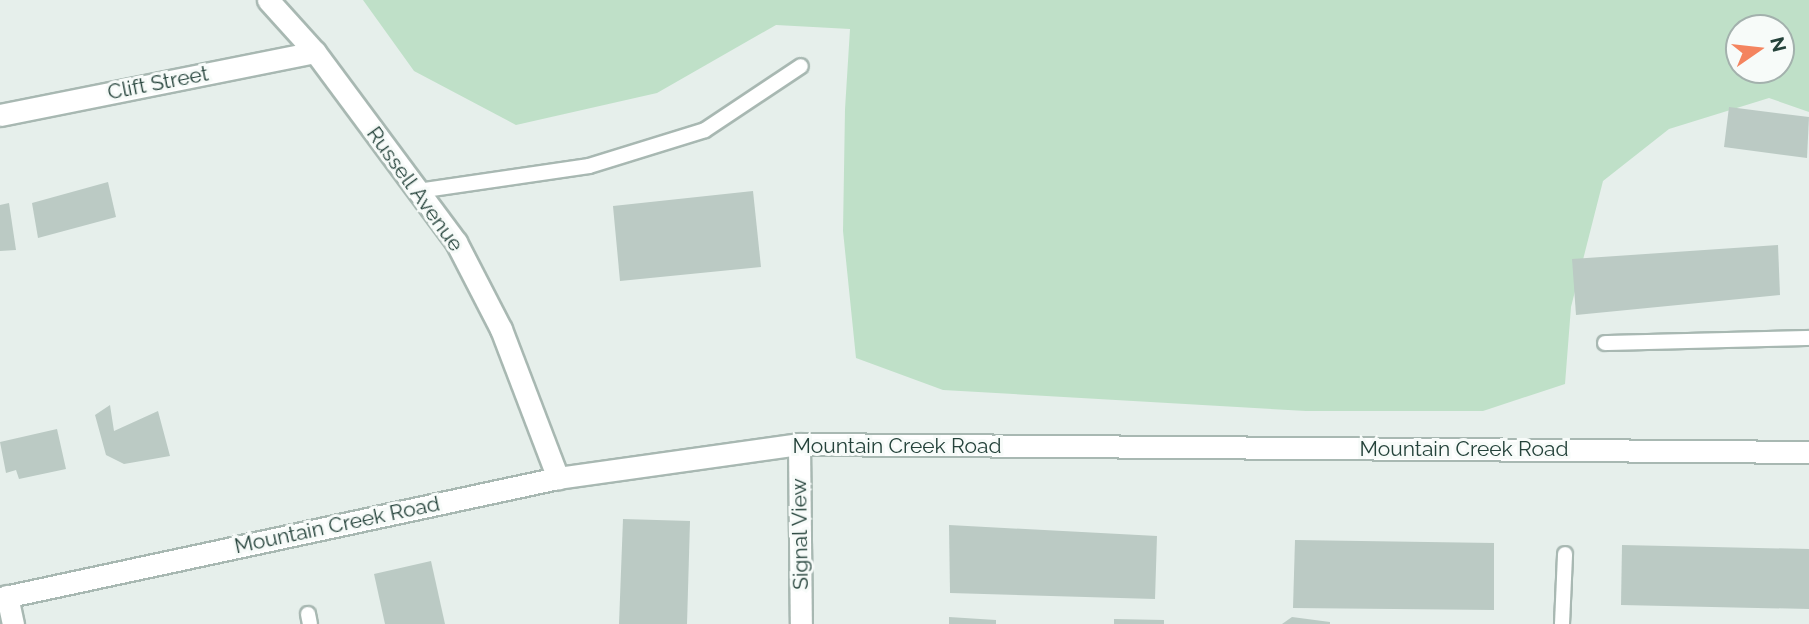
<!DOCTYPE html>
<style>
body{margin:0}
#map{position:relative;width:1809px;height:624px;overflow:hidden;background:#e6efeb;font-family:Raleway,sans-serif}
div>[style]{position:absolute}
.green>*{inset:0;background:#bfe0c8}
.building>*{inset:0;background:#bbcac4}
.roads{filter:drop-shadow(2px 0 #a8b8b2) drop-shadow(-2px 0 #a8b8b2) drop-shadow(0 2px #a8b8b2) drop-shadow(0 -2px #a8b8b2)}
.lane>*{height:14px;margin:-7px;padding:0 7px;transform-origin:7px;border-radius:7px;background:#fff}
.street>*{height:21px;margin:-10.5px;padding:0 10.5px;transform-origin:10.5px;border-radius:10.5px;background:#fff}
.secondary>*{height:21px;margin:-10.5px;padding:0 10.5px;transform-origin:10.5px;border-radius:10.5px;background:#fff}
span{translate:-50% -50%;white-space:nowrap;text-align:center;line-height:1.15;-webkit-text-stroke:6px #f7fbf9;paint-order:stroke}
.street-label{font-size:21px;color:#24423a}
.north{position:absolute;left:1725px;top:14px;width:70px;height:70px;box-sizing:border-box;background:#f7fbf9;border:2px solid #a3b1ad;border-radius:50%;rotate:76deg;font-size:19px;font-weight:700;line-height:28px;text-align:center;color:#24423a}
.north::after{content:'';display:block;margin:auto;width:24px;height:32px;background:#f4845f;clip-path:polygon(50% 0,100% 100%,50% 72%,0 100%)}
</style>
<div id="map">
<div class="green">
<i style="clip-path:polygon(evenodd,363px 0,1809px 0,1809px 112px,1769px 98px,1669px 129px,1603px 181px,1571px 307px,1565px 384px,1483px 411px,1306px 411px,943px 390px,856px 358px,843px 231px,845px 109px,850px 29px,776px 25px,657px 93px,516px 125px,414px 71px,363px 0,1739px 28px,1781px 28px,1781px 70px,1739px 70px,1739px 28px)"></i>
</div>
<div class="building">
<i style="clip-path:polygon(1729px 107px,1809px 117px,1807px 158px,1724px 147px)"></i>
<i style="clip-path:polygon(108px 182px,116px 217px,38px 238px,32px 203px)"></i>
<i style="clip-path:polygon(753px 191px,761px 267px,620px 281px,613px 206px)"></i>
<i style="clip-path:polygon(9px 203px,16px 250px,0 251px,0 205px)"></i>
<i style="clip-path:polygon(1778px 245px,1780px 295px,1576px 315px,1572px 259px)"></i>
<i style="clip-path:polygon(110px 405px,114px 431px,158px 411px,170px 456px,124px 464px,106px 455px,95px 415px)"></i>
<i style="clip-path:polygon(57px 429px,66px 469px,19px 479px,16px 470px,6px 473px,0 442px)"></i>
<i style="clip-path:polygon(623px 519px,690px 521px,687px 624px,619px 624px)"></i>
<i style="clip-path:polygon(949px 525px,1157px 536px,1155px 599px,950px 593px)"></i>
<i style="clip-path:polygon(1295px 540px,1494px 543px,1494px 610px,1293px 608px)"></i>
<i style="clip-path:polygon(1622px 545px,1809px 549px,1809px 609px,1621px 605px)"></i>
<i style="clip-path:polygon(431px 561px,445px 624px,385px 624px,374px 574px)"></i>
<i style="clip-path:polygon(949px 617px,996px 620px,996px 624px,949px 624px)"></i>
<i style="clip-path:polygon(1292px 617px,1330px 622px,1330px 624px,1282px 624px)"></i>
<i style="clip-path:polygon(1114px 619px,1164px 620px,1164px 624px,1114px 624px)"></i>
</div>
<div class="roads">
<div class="lane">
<i style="left:418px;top:191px;width:173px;rotate:-8.3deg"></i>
<i style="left:589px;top:166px;width:121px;rotate:-17.2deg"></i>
<i style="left:705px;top:130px;width:115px;rotate:-33.7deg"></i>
<i style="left:1605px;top:343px;width:204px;rotate:-1.4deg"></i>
<i style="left:308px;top:614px;width:10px;rotate:79deg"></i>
<i style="left:1562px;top:624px;width:70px;rotate:-87.5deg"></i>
</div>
<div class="street">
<i style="left:268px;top:0;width:70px;rotate:47.9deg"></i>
<i style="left:315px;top:52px;width:237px;rotate:53.4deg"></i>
<i style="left:456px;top:242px;width:98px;rotate:62.7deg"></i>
<i style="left:501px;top:329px;width:160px;rotate:69.1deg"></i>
<i style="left:0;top:115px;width:321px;rotate:-11.3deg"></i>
<i style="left:799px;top:444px;width:180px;rotate:89.4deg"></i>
<i style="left:7px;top:596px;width:29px;rotate:78deg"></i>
</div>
<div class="secondary">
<i style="left:0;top:598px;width:571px;rotate:-12.14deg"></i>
<i style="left:558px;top:478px;width:243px;rotate:-8deg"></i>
<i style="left:799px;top:444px;width:1010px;rotate:0.45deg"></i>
</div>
</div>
<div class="street-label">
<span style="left:158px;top:83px;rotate:-11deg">Clift Street</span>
<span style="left:415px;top:189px;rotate:54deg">Russell Avenue</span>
<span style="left:897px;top:446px">Mountain Creek Road</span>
<span style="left:1464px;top:449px">Mountain Creek Road</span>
<span style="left:337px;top:525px;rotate:-12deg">Mountain Creek Road</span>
<span style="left:800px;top:534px;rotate:-91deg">Signal View</span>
</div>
<div class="north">N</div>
</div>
